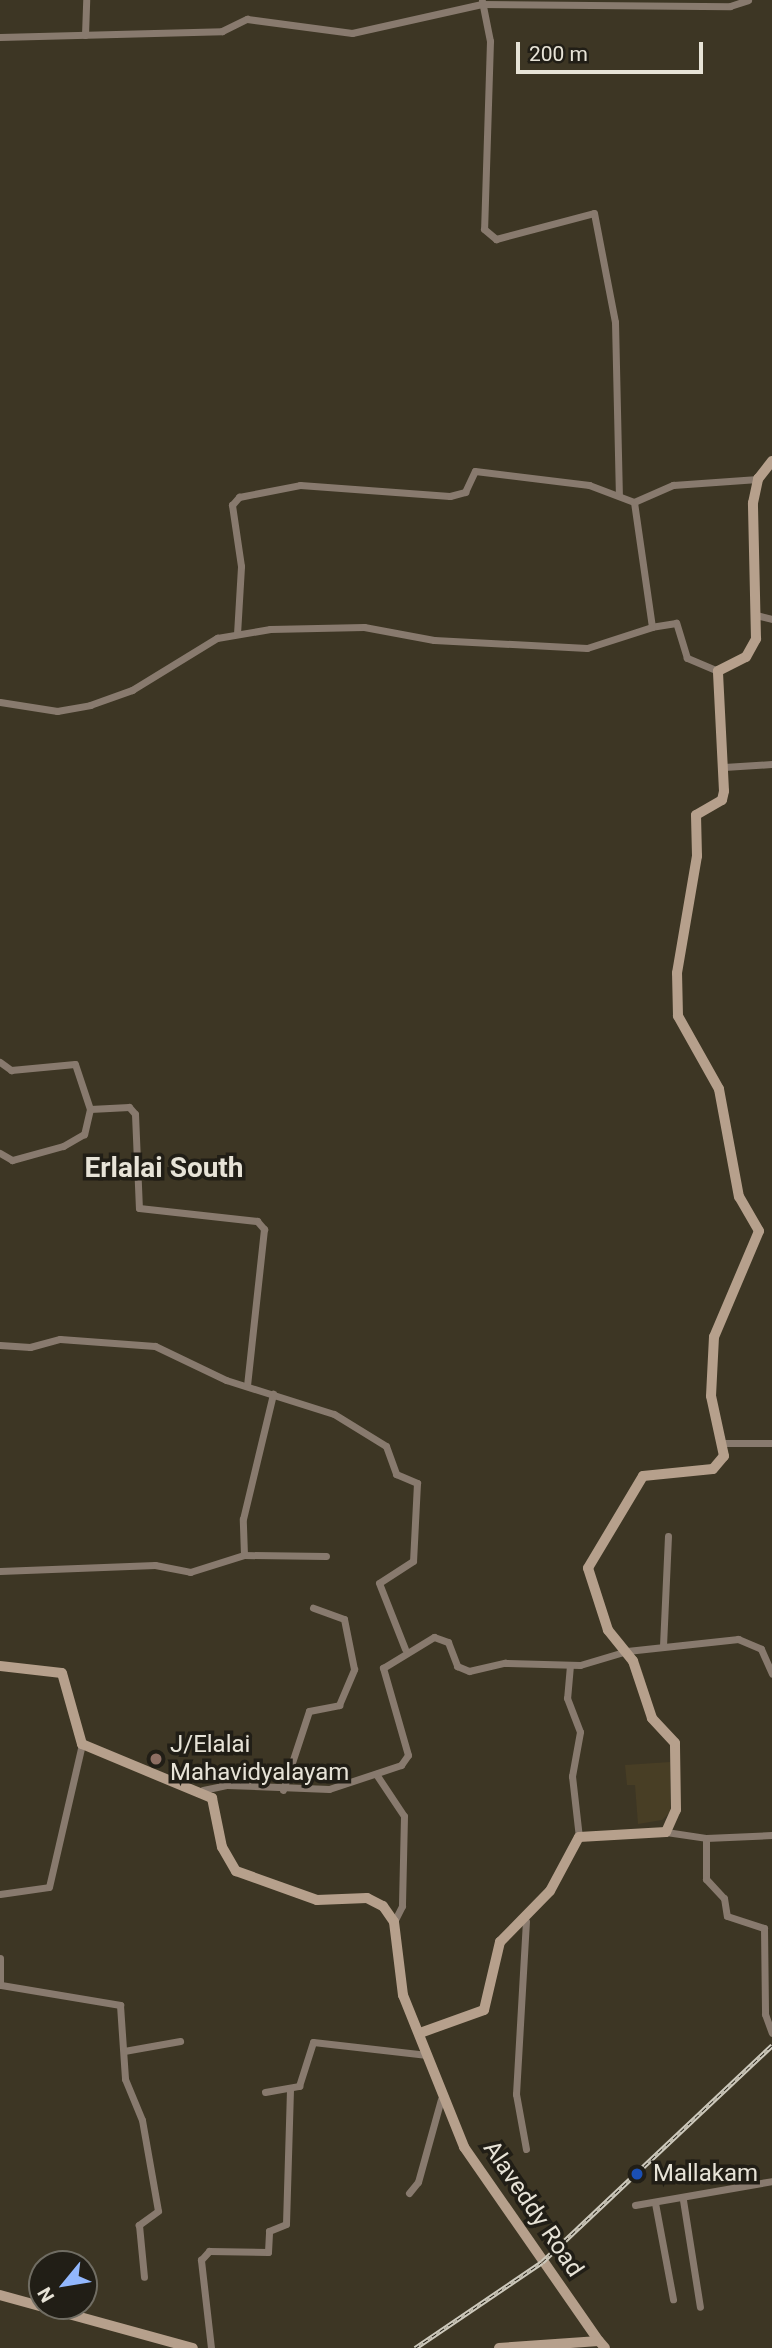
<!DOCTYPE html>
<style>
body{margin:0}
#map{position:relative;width:772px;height:2348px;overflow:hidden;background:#3d3624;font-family:Roboto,sans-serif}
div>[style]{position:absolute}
.built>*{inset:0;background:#483e25}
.street>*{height:7px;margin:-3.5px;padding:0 3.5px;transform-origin:3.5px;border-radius:3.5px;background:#887a6e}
.secondary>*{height:10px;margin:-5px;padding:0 5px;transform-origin:5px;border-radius:5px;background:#b6a08c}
.rail>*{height:4.5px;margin-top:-2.25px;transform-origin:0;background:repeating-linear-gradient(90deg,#211e16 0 5px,#cdc9bc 0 10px);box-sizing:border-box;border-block:2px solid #cdc9bc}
.dots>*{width:19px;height:19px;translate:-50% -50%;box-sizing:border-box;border:4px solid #211e16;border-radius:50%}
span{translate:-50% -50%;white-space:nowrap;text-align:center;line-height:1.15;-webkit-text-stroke:7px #211e16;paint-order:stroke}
.poi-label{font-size:24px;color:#e7e3d7}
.left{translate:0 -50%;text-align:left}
.street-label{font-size:24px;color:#e7e3d7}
.quarter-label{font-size:28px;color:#e7e3d7;font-weight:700}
.north{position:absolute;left:28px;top:2250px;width:70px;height:70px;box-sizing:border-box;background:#211e16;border:2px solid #706d63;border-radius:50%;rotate:240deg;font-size:19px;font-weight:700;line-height:28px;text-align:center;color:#e7e3d7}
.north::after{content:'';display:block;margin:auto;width:24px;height:32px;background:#92b7fd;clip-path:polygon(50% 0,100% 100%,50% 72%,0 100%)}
.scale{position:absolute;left:516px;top:42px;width:187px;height:32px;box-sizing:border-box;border:4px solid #e7e3d7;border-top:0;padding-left:9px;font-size:21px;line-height:24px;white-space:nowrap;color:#e7e3d7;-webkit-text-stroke:5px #211e16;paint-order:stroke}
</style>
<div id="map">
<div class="built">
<i style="clip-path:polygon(670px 1762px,670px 1812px,662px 1820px,638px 1824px,635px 1785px,627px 1785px,625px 1765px)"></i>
</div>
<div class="street">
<i style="left:482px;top:1px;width:41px;rotate:78.7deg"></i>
<i style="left:490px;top:41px;width:188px;rotate:91.8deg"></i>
<i style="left:484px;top:229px;width:16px;rotate:40deg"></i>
<i style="left:496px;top:239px;width:101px;rotate:-14.9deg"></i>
<i style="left:594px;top:213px;width:111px;rotate:79.1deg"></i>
<i style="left:615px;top:322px;width:172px;rotate:88.7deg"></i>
<i style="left:85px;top:35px;width:35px;rotate:-88deg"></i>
<i style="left:0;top:37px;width:222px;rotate:-1.5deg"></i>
<i style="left:222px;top:31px;width:28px;rotate:-26deg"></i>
<i style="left:247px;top:19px;width:106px;rotate:7.6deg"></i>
<i style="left:352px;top:33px;width:133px;rotate:-12.6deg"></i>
<i style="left:482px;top:4px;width:248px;rotate:0.5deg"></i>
<i style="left:730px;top:6px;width:19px;rotate:-18deg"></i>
<i style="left:756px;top:615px;width:16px;rotate:14deg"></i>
<i style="left:237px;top:634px;width:68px;rotate:-86.6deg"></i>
<i style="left:241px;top:566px;width:62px;rotate:-98.4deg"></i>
<i style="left:232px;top:505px;width:11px;rotate:-49deg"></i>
<i style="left:239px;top:497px;width:62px;rotate:-11.1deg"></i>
<i style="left:300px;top:485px;width:150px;rotate:4.2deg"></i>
<i style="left:450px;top:496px;width:16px;rotate:-15deg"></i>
<i style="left:465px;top:492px;width:23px;rotate:-65deg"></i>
<i style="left:475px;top:471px;width:115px;rotate:7deg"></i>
<i style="left:589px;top:485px;width:48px;rotate:20.7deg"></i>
<i style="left:718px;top:671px;width:34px;rotate:-157deg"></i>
<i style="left:687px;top:658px;width:37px;rotate:-107deg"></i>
<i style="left:676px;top:623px;width:24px;rotate:171deg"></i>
<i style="left:652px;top:627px;width:126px;rotate:-98.2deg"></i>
<i style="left:634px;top:502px;width:43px;rotate:-23.6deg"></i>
<i style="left:673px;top:485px;width:85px;rotate:-4deg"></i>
<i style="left:0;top:702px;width:58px;rotate:9deg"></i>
<i style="left:57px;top:711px;width:34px;rotate:-10deg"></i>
<i style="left:90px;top:705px;width:45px;rotate:-19.7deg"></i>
<i style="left:132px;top:690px;width:100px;rotate:-31.5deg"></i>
<i style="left:217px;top:638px;width:54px;rotate:-9.6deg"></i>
<i style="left:270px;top:629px;width:94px;rotate:-1.2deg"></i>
<i style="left:364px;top:627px;width:71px;rotate:10.5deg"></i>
<i style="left:434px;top:640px;width:153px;rotate:3deg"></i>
<i style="left:587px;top:648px;width:68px;rotate:-17.9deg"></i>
<i style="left:724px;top:767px;width:48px;rotate:-3.6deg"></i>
<i style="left:0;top:1062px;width:14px;rotate:36deg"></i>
<i style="left:11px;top:1070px;width:64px;rotate:-5.4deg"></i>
<i style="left:75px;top:1064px;width:47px;rotate:71.6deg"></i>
<i style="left:90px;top:1109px;width:26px;rotate:103deg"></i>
<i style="left:84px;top:1134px;width:24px;rotate:150deg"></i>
<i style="left:63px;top:1146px;width:53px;rotate:164.6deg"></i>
<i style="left:12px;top:1160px;width:14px;rotate:-150deg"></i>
<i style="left:90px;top:1109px;width:39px;rotate:-3deg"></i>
<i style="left:129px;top:1107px;width:9px;rotate:49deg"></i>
<i style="left:135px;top:1114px;width:94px;rotate:87.6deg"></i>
<i style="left:139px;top:1208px;width:119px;rotate:6.3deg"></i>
<i style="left:257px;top:1221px;width:11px;rotate:49deg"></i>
<i style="left:264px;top:1229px;width:158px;rotate:96.2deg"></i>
<i style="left:0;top:1345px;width:30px;rotate:4deg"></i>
<i style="left:30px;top:1347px;width:31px;rotate:-15deg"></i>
<i style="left:60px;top:1339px;width:95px;rotate:4.2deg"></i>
<i style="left:155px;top:1346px;width:79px;rotate:25.6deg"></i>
<i style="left:226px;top:1380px;width:113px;rotate:17.5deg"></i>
<i style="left:334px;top:1414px;width:61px;rotate:31.6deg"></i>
<i style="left:386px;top:1446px;width:30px;rotate:70deg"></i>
<i style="left:396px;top:1474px;width:23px;rotate:23deg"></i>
<i style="left:417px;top:1483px;width:78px;rotate:92.9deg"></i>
<i style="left:413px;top:1561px;width:40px;rotate:147.1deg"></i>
<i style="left:379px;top:1583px;width:71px;rotate:68.5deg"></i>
<i style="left:724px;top:1443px;width:48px"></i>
<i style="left:244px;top:1555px;width:36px;rotate:-92deg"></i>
<i style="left:243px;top:1519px;width:129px;rotate:-76.5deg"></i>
<i style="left:0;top:1571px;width:155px;rotate:-2.2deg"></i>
<i style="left:155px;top:1565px;width:36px;rotate:11deg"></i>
<i style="left:190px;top:1572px;width:57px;rotate:-17.5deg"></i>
<i style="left:244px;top:1555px;width:82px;rotate:0.7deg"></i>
<i style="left:663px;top:1646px;width:110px;rotate:-87.4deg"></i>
<i style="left:570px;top:1665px;width:33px;rotate:95deg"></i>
<i style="left:567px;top:1698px;width:36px;rotate:69deg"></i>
<i style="left:580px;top:1732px;width:45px;rotate:100.3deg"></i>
<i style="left:572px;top:1776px;width:61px;rotate:83.5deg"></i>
<i style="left:376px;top:1774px;width:50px;rotate:56.3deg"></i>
<i style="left:404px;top:1816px;width:90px;rotate:91.3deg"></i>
<i style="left:402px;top:1906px;width:18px;rotate:117deg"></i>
<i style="left:203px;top:1790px;width:25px;rotate:-12deg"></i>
<i style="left:227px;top:1785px;width:102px;rotate:2.2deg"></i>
<i style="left:329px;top:1789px;width:76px;rotate:-18.4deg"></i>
<i style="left:401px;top:1765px;width:12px;rotate:-55deg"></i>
<i style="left:408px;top:1755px;width:91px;rotate:-106deg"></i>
<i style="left:383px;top:1668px;width:60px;rotate:-31.3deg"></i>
<i style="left:434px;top:1637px;width:15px;rotate:20deg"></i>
<i style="left:448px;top:1642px;width:26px;rotate:69deg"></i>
<i style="left:457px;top:1666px;width:13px;rotate:23deg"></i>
<i style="left:469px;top:1671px;width:37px;rotate:-13deg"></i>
<i style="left:505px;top:1663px;width:75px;rotate:1.5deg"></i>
<i style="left:580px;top:1665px;width:49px;rotate:-16.6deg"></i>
<i style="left:627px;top:1651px;width:112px;rotate:-6.2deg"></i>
<i style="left:738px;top:1639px;width:25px;rotate:23deg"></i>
<i style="left:761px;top:1649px;width:27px;rotate:66deg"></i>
<i style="left:283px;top:1790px;width:83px;rotate:-71.8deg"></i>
<i style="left:309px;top:1711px;width:31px;rotate:-11deg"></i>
<i style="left:339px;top:1705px;width:39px;rotate:-67deg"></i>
<i style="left:354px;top:1669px;width:51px;rotate:-101.3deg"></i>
<i style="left:344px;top:1619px;width:33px;rotate:-160deg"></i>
<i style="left:666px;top:1832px;width:40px;rotate:8.5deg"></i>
<i style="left:706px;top:1838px;width:66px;rotate:-2.6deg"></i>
<i style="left:706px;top:1838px;width:41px;rotate:90deg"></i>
<i style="left:706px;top:1879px;width:26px;rotate:47deg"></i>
<i style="left:724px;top:1898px;width:18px;rotate:81deg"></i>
<i style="left:727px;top:1916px;width:39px;rotate:18deg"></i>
<i style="left:764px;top:1928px;width:86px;rotate:89.3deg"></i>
<i style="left:765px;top:2014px;width:20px;rotate:70deg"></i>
<i style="left:0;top:1894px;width:49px;rotate:-8.1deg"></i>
<i style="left:49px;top:1887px;width:147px;rotate:-77deg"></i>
<i style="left:0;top:1958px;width:27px;rotate:90deg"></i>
<i style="left:1px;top:1985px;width:121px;rotate:9.5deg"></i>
<i style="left:120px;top:2005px;width:74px;rotate:86.1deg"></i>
<i style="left:125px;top:2079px;width:44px;rotate:67.5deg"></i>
<i style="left:142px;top:2120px;width:92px;rotate:80deg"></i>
<i style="left:158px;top:2211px;width:24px;rotate:144deg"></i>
<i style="left:139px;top:2225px;width:52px;rotate:84.5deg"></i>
<i style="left:124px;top:2051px;width:57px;rotate:-10.1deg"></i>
<i style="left:265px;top:2092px;width:35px;rotate:-10deg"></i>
<i style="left:299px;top:2086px;width:46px;rotate:-72.3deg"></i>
<i style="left:313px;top:2042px;width:115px;rotate:6.5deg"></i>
<i style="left:526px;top:2149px;width:56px;rotate:-100.3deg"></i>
<i style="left:516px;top:2094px;width:173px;rotate:-86.7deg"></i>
<i style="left:409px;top:2193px;width:14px;rotate:-51deg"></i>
<i style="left:418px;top:2182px;width:86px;rotate:-74.5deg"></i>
<i style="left:683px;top:2200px;width:108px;rotate:81deg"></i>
<i style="left:655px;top:2203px;width:98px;rotate:79.4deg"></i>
<i style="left:635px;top:2205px;width:139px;rotate:-9.9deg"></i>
<i style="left:211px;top:2348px;width:89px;rotate:-96.5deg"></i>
<i style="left:201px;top:2260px;width:12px;rotate:-48deg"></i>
<i style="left:209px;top:2251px;width:59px;rotate:1deg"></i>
<i style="left:268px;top:2252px;width:21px;rotate:-87deg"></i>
<i style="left:269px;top:2231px;width:18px;rotate:-22deg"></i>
<i style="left:286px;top:2224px;width:135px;rotate:-88.3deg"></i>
</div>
<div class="secondary">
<i style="left:0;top:1666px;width:62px;rotate:6.4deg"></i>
<i style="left:62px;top:1673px;width:74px;rotate:74.3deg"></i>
<i style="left:82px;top:1744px;width:141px;rotate:22.6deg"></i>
<i style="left:212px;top:1798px;width:50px;rotate:78.5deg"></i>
<i style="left:222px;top:1847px;width:28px;rotate:60deg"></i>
<i style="left:236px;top:1871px;width:86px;rotate:19.7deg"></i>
<i style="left:317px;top:1900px;width:50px;rotate:-2.3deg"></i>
<i style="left:367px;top:1898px;width:18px;rotate:27deg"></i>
<i style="left:383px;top:1906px;width:19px;rotate:55deg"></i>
<i style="left:394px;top:1922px;width:74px;rotate:83deg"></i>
<i style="left:403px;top:1995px;width:164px;rotate:68.1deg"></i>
<i style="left:464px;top:2147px;width:236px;rotate:55.2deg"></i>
<i style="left:420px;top:2033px;width:68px;rotate:-19.8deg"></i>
<i style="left:484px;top:2010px;width:70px;rotate:-76.8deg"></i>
<i style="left:500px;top:1942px;width:71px;rotate:-45.6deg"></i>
<i style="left:550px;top:1891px;width:61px;rotate:-61.8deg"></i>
<i style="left:579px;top:1837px;width:87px;rotate:-3.3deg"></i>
<i style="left:666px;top:1832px;width:24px;rotate:-66deg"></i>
<i style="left:676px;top:1810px;width:67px;rotate:-90.9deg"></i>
<i style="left:675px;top:1743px;width:34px;rotate:-133deg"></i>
<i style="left:652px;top:1718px;width:60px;rotate:-108.4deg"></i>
<i style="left:633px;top:1661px;width:40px;rotate:-129deg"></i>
<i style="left:608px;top:1630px;width:65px;rotate:-107.9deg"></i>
<i style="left:588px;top:1568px;width:107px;rotate:-59.1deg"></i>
<i style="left:643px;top:1476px;width:70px;rotate:-5.7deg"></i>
<i style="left:713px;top:1469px;width:17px;rotate:-50deg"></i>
<i style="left:724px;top:1456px;width:61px;rotate:-102.2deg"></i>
<i style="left:711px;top:1396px;width:59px;rotate:-87.1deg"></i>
<i style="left:714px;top:1337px;width:115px;rotate:-67deg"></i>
<i style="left:759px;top:1231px;width:39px;rotate:-120deg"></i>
<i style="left:739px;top:1197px;width:110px;rotate:-100.5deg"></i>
<i style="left:719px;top:1089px;width:84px;rotate:-119.3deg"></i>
<i style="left:678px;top:1016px;width:43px;rotate:-91.3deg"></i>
<i style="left:677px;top:973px;width:119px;rotate:-80.3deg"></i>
<i style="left:697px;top:856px;width:41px;rotate:-91.4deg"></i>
<i style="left:696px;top:815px;width:30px;rotate:-30deg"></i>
<i style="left:722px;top:800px;width:9px;rotate:-77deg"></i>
<i style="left:724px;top:791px;width:120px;rotate:-92.9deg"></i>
<i style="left:718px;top:671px;width:31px;rotate:-27deg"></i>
<i style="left:746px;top:657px;width:21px;rotate:-61deg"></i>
<i style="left:756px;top:639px;width:136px;rotate:-91.3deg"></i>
<i style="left:753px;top:503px;width:25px;rotate:-78deg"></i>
<i style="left:758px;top:479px;width:23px;rotate:-52deg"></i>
<i style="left:0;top:2295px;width:200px;rotate:15.4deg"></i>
<i style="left:499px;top:2348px;width:100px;rotate:-4deg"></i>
<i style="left:599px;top:2341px;width:9px;rotate:49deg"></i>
</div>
<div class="rail">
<i style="left:415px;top:2348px;width:153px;rotate:-34.1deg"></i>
<i style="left:542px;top:2262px;width:316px;rotate:-43.3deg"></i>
</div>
<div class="dots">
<i style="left:156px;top:1759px;background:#8d6e63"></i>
<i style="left:637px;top:2174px;background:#1a4fb4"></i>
</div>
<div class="poi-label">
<span class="left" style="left:170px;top:1759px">J/Elalai<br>Mahavidyalayam</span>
<span class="left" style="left:653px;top:2174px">Mallakam</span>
</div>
<div class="street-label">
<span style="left:533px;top:2209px;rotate:56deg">Alaveddy Road</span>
</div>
<div class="quarter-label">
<span style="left:164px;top:1168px">Erlalai South</span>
</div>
<div class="north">N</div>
<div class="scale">200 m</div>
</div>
